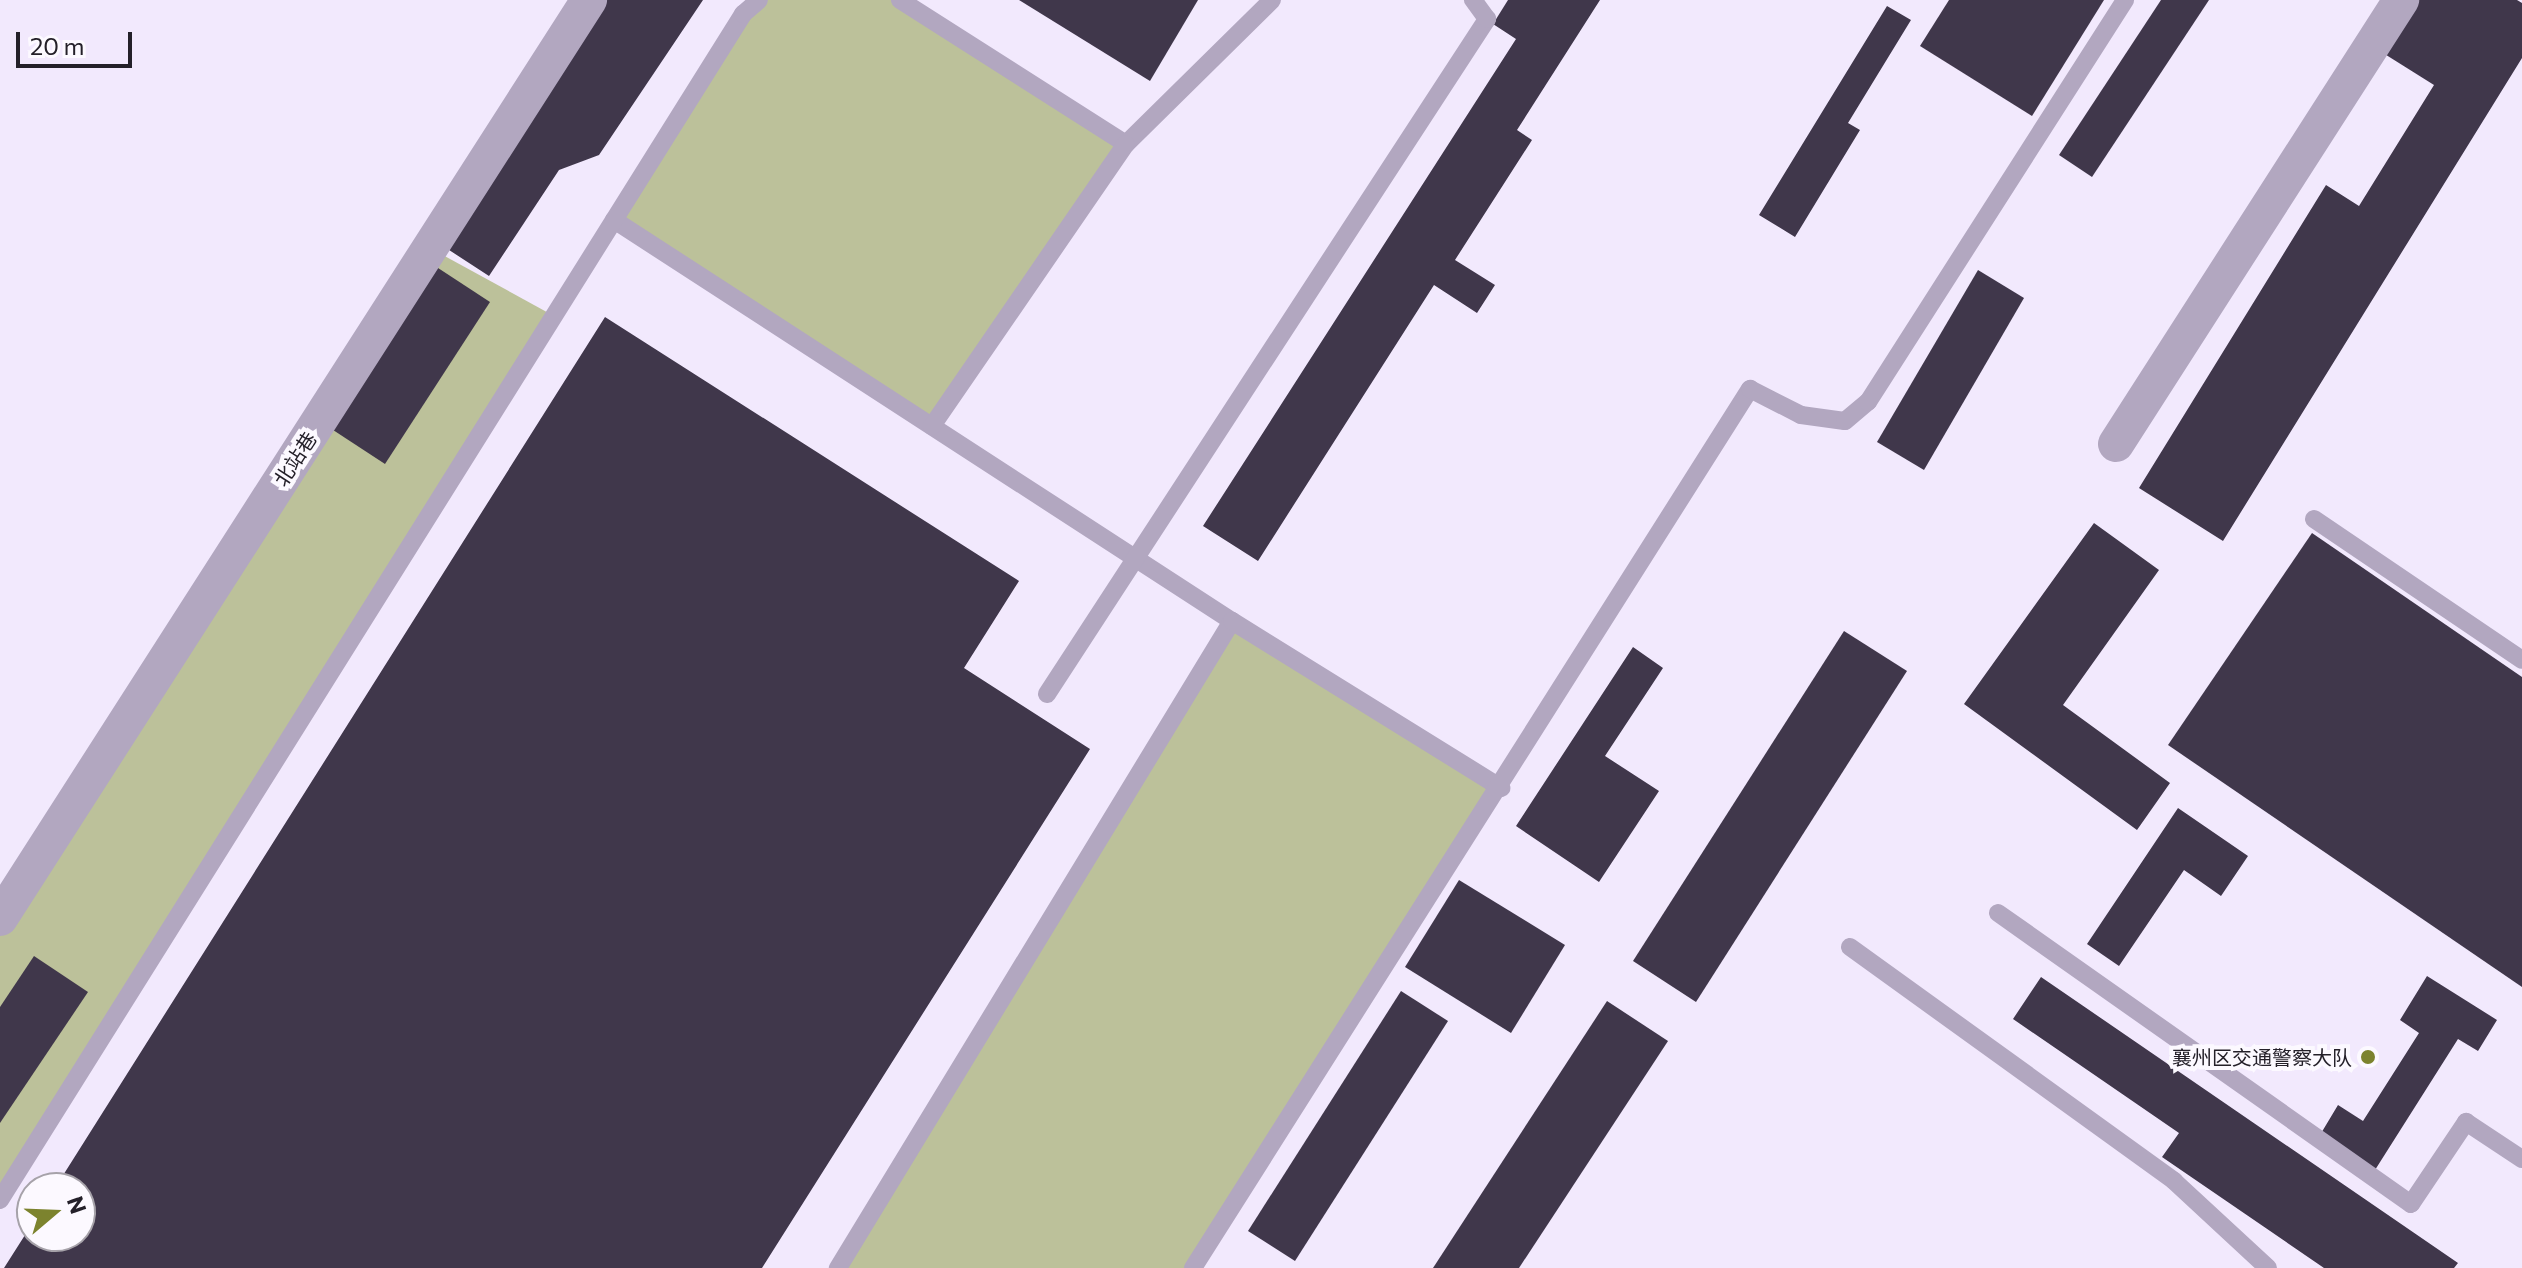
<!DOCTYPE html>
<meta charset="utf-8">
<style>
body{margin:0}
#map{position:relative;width:2522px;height:1268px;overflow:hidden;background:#f2e9fd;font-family:Commissioner,"Noto Sans SC",sans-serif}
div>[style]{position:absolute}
.green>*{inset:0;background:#bcc19a}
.building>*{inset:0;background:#40374b}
.service>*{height:18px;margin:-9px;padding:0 9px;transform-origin:9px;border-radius:9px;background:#b2a7c0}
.minor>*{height:36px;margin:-18px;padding:0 18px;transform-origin:18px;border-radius:18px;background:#b2a7c0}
.dots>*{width:22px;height:22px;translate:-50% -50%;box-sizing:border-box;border:4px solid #fcf9ff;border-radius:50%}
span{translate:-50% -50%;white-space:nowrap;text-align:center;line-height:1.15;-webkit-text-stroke:8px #fcf9ff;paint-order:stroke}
.street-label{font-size:20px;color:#242029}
.poi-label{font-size:20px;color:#242029}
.right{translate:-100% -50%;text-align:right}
.north{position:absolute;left:16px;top:1172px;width:80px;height:80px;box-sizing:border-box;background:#fcf9ff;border:2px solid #a6a2a9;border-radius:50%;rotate:71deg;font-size:22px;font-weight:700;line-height:32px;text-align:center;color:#242029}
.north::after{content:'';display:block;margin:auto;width:28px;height:36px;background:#7c832e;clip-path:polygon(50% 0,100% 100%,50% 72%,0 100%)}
.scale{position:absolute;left:16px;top:32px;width:116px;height:36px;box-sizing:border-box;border:4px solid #242029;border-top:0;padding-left:10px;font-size:24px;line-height:28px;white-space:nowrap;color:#242029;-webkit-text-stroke:6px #fcf9ff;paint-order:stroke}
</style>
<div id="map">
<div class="green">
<i style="clip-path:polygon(762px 0,900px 0,1126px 144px,932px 426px,614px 220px)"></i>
<i style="clip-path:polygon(430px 248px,554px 316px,0 1200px,0 918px)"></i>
<i style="clip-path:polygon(1232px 621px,1501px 788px,1193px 1268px,838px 1268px)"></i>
</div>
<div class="building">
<i style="clip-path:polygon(605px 0,703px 0,599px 155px,559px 170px,489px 276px,446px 248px)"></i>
<i style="clip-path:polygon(1019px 0,1198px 0,1150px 81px)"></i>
<i style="clip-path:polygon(1508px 0,1600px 0,1517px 130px,1532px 140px,1455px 260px,1495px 285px,1477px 313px,1434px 285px,1258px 561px,1203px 526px,1516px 39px,1493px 24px)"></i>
<i style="clip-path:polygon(1949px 0,2104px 0,2032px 116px,1920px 46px)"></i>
<i style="clip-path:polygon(2161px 0,2209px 0,2092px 177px,2059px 155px)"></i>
<i style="clip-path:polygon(2415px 0,2517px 0,2522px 3px,2522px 58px,2223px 541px,2139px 488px,2326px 185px,2359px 206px,2434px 85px,2383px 53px)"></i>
<i style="clip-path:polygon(1887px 6px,1911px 20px,1848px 123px,1860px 130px,1795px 237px,1759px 215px)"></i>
<i style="clip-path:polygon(435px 266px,490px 302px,385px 464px,330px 428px)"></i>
<i style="clip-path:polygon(1978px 270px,2024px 298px,1924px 470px,1877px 442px)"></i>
<i style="clip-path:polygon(605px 317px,1019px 581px,964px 668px,1090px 749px,762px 1268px,4px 1268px,32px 1224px,32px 1236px,80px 1236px,80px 1188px,55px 1188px)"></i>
<i style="clip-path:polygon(2094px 523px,2159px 570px,2063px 705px,2170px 783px,2137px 830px,1964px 704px)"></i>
<i style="clip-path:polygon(2312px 533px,2522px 677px,2522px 987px,2168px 745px)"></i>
<i style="clip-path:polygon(1844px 631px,1907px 671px,1696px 1002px,1633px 961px)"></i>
<i style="clip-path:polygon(1633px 647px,1663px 668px,1605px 756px,1659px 791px,1599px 882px,1516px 826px)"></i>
<i style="clip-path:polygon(2178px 808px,2248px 856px,2221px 896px,2184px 870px,2119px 966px,2087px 944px)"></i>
<i style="clip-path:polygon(1459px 880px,1565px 945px,1511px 1033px,1405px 967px)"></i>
<i style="clip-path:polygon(34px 956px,88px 992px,0 1123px,0 1007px)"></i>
<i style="clip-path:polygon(2427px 976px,2497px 1020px,2478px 1051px,2458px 1039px,2375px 1170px,2320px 1135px,2338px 1105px,2363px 1121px,2419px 1033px,2400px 1020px)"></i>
<i style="clip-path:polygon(2041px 977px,2458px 1263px,2454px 1268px,2324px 1268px,2162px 1157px,2179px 1133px,2013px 1019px)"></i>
<i style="clip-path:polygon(1401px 991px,1448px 1021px,1295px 1261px,1248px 1231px)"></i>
<i style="clip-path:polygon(1607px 1001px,1668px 1041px,1519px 1268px,1433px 1268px)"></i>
</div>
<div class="service">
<i style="left:900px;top:0;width:268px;rotate:32.5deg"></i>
<i style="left:1126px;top:144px;width:205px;rotate:-44.6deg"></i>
<i style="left:614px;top:220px;width:737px;rotate:32.98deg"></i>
<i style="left:1232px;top:621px;width:758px;rotate:121.34deg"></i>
<i style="left:932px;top:426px;width:342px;rotate:-55.5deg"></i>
<i style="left:2314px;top:519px;width:251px;rotate:34.1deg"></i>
<i style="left:1232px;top:621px;width:317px;rotate:31.8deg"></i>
<i style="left:1047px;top:694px;width:806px;rotate:-56.9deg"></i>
<i style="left:1487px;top:19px;width:24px;rotate:-126deg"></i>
<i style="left:1998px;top:913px;width:505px;rotate:35.17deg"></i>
<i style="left:2411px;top:1204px;width:99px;rotate:-56.1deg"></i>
<i style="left:2466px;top:1122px;width:67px;rotate:33.5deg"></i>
<i style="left:1850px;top:947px;width:400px;rotate:35.8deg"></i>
<i style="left:2174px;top:1181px;width:128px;rotate:42.8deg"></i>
<i style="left:0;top:1200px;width:1400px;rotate:-57.93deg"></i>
<i style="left:743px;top:14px;width:21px;rotate:-41deg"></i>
<i style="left:1193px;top:1268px;width:1041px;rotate:-57.64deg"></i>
<i style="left:1750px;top:389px;width:57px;rotate:27deg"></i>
<i style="left:1801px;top:415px;width:44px;rotate:7.8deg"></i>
<i style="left:1845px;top:421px;width:30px;rotate:-40deg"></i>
<i style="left:1868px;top:402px;width:477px;rotate:-57.4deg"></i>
</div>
<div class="minor">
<i style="left:2116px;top:444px;width:528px;rotate:-57.3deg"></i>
<i style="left:0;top:918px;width:1091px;rotate:-57.32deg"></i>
</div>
<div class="dots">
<i style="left:2368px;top:1057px;background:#7c832e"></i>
</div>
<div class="street-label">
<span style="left:295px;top:459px;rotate:-57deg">北站巷</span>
</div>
<div class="poi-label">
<span class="right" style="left:2352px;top:1057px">襄州区交通警察大队</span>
</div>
<div class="north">N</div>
<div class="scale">20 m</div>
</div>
